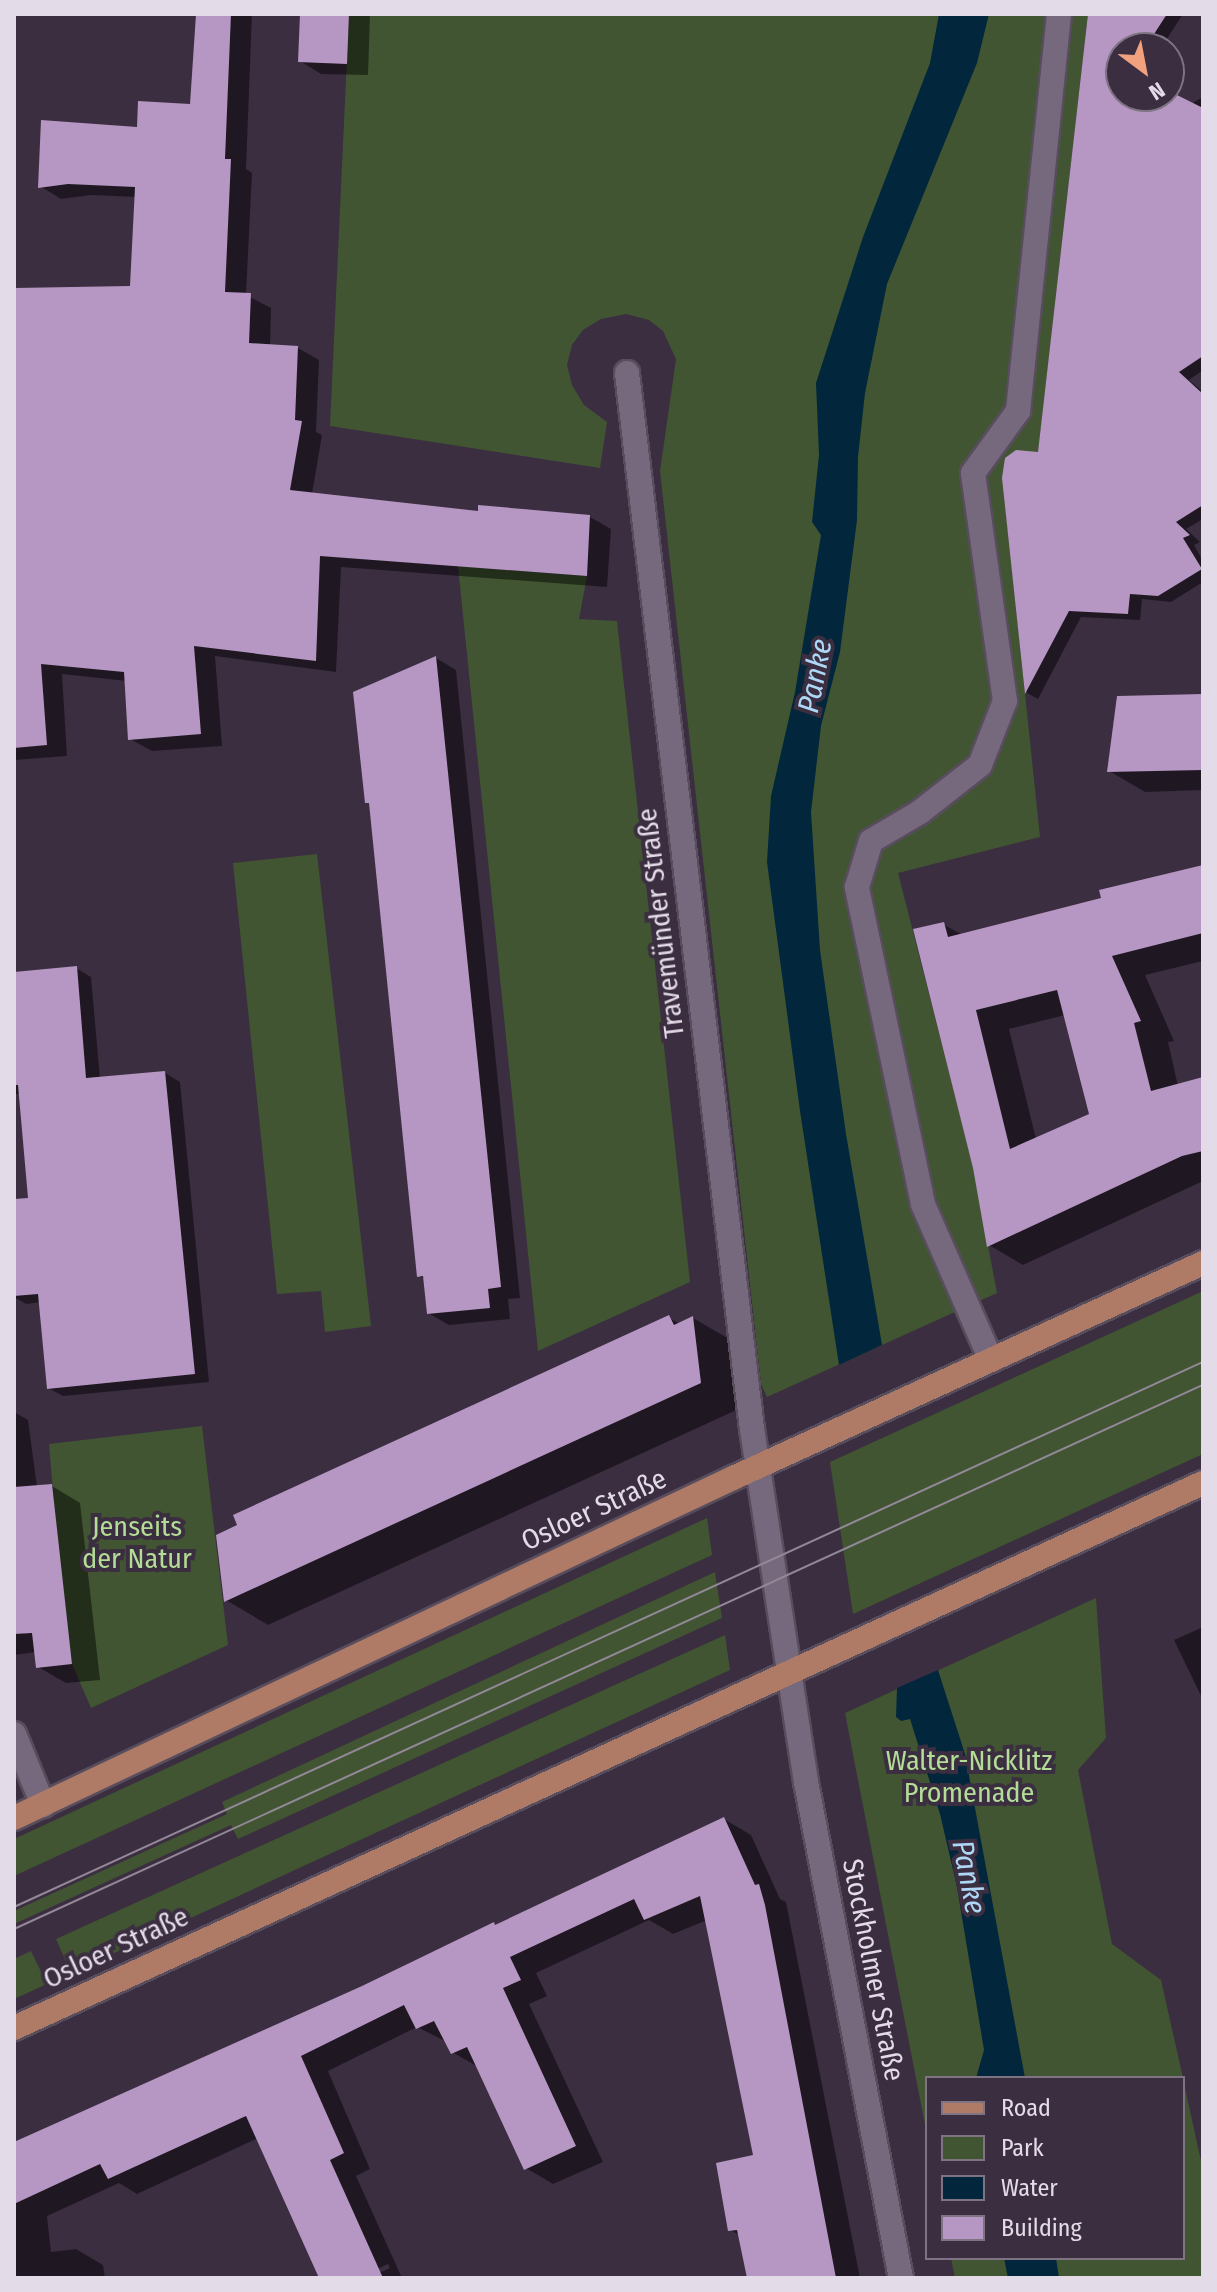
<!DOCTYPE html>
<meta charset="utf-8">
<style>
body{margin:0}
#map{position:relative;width:1217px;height:2292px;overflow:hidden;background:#3b2e40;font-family:"Fira Sans Condensed",sans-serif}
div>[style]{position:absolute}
.green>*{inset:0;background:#415532}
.water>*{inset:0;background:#02273d}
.shadow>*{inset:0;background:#0007}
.building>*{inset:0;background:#b696c2}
.roads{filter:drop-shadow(2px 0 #584d5d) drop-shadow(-2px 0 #584d5d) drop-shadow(0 2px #584d5d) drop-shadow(0 -2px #584d5d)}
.minor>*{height:24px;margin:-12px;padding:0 12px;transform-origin:12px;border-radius:12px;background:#77697d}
.major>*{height:24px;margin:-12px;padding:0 12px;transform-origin:12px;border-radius:12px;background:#af7a66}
.tram>*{height:2px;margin:-1px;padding:0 1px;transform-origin:1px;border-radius:1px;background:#928897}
span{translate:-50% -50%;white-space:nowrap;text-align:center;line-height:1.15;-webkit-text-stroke:8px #3b2e40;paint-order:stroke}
.street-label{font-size:28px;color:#e3dbe7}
.park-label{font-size:28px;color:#b3dc96}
.water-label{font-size:30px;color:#aed7f6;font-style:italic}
.frame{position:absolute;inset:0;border:16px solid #e3dbe7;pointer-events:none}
.legend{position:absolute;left:925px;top:2076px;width:260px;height:184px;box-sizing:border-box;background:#3b2e40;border:2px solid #7e7383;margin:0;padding:10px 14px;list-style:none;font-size:24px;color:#e3dbe7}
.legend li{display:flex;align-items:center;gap:16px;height:40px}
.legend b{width:40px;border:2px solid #7e7383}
.north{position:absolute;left:1105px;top:32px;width:80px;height:80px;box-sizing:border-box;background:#3b2e40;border:2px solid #7e7383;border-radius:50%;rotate:148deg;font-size:22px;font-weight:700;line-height:32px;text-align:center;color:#e3dbe7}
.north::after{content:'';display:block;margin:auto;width:28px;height:36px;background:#f1a17d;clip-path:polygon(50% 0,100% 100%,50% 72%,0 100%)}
</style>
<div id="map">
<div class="green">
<i style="clip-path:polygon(349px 14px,1088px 14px,1035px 480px,1004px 493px,1040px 837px,898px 873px,973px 1166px,997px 1293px,767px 1397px,761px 1384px,660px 471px,676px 359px,663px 331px,649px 320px,626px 314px,601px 319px,583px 330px,572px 345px,567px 365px,572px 385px,584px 405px,607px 422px,600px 468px,330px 426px)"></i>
<i style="clip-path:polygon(458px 566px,587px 576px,579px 619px,617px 621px,690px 1282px,538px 1351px)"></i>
<i style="clip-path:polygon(317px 854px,371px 1326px,325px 1332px,321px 1291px,277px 1294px,233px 863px)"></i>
<i style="clip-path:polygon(1203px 1291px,1203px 1454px,853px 1614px,830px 1462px)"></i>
<i style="clip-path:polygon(202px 1426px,228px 1645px,91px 1708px,72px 1664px,58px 1551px,49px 1444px)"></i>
<i style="clip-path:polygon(707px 1518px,712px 1555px,14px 1876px,14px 1839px)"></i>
<i style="clip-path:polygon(715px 1572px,722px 1618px,238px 1839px,231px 1825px,14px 1924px,14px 1911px,227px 1814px,222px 1802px)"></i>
<i style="clip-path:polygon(1096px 1598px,1106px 1738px,1078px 1770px,1112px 1944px,1161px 1980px,1183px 2078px,927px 2078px,927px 2135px,845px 1713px)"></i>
<i style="clip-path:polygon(725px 1635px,730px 1670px,71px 1973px,56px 1939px)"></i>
<i style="clip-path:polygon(31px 1951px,47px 1984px,14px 1999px,14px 1959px)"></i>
<i style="clip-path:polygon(1183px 2079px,1203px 2170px,1203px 2278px,955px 2278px,951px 2258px,1183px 2258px)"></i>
</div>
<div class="water">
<i style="clip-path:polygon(939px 14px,989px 14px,977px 63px,887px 284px,865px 393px,858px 457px,857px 520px,840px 652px,821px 726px,811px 812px,820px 950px,846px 1134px,882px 1345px,839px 1365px,800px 1111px,767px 862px,771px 796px,795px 692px,821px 535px,812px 522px,819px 455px,816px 383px,863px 237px,930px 63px)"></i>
<i style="clip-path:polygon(938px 1670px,965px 1754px,1025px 2078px,976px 2078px,984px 2050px,957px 1887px,940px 1814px,910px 1719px,901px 1721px,896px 1717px,897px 1688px)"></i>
<i style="clip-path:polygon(1004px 2258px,1056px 2258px,1059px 2278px,1008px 2278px)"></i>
</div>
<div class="shadow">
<i style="clip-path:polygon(198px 14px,252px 14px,246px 169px,252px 173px,246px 295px,271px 308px,270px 347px,298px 348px,319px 360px,316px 432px,322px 435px,312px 494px,480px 513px,590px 517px,611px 529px,607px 587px,341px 567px,336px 672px,215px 656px,222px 746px,152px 751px,130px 739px,127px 681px,62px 674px,67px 756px,14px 760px,14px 290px,132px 288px,136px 197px,91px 195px,61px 199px,40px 186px,139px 129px,191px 106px)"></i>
<i style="clip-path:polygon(302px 14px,370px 14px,368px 75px,321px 74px,300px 61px)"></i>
<i style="clip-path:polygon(1090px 14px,1183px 14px,1161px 48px,1121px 48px,1121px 96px,1169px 96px,1169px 93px,1191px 104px,1203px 97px,1203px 370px,1189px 380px,1203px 392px,1203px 519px,1186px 529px,1200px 542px,1194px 545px,1203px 561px,1203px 582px,1171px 602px,1142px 599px,1140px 620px,1081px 617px,1038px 699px,1027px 693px,1004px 478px,1040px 454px)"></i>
<i style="clip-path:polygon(436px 658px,456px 670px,520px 1298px,508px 1299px,510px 1319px,449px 1325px,428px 1313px,425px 1279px,419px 1276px,371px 804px,367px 802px)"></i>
<i style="clip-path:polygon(1203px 696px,1203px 790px,1145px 792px,1109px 771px)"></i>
<i style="clip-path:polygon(evenodd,1203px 867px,1203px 961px,1145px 975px,1174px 1041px,1168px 1042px,1178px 1086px,1203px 1079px,1203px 1181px,1023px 1265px,989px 1245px,944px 925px,963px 935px,1103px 899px,1203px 867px,1065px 1015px,1091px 1115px,1036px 1139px,1009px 1029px,1065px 1015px)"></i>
<i style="clip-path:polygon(76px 968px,91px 977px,100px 1079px,165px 1073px,180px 1082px,209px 1382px,63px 1396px,48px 1388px,41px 1302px,26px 1304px,14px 1297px,14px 1201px,31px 1200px,21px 1094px,14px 1094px,14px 974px)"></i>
<i style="clip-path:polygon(669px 1318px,680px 1324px,693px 1318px,736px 1343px,743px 1407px,268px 1625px,226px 1600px)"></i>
<i style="clip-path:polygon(14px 1412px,28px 1420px,37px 1487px,52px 1486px,80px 1503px,100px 1680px,66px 1683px,38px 1667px,36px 1652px,14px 1655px)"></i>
<i style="clip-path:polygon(1203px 1627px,1203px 1700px,1174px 1640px)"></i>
<i style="clip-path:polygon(724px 1819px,751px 1835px,780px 1899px,786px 1902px,860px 2278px,749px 2278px,741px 2236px,730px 2230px,755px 2156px,707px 1920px,673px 1934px,649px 1920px,536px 1973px,547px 1996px,529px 2004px,603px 2162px,553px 2184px,526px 2168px,480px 2068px,452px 2052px,447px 2042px,417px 2027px,328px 2071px,370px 2169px,356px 2176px,402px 2278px,368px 2278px,390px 2268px,388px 2264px,358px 2278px,322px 2278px,258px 2138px,137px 2194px,119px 2183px,47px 2216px,51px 2252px,76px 2249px,103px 2265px,105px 2278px,14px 2278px,14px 2144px,363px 1988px,409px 1963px,493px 1924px,497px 1926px)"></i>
</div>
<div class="building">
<i style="clip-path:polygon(196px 14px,231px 14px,225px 159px,231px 159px,225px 292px,251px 293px,249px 343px,298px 346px,295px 420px,302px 421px,290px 490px,478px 511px,478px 505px,590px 515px,587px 576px,320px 556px,316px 661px,194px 646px,201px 734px,128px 740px,124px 672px,41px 664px,47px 745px,14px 748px,14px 288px,130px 286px,135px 187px,68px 184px,38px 188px,41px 120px,137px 127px,138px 101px,190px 104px)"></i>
<i style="clip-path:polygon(300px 14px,349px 14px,347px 64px,298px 62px)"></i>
<i style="clip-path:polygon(1088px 14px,1167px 14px,1145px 48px,1121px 48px,1121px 96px,1169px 96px,1169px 91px,1203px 108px,1203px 356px,1179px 372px,1203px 394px,1203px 505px,1176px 522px,1190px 535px,1183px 538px,1202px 569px,1158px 596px,1130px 594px,1128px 614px,1069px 611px,1025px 694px,1002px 478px,1005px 458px,1016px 450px,1038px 452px)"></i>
<i style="clip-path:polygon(436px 656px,501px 1287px,488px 1289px,490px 1308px,427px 1314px,423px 1276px,417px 1277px,369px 803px,365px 803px,353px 692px)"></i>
<i style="clip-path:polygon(1203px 694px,1203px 770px,1107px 772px,1117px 696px)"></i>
<i style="clip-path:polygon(evenodd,1203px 865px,1203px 933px,1112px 956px,1141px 1021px,1134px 1023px,1151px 1091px,1203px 1077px,1203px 1151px,1182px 1156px,987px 1247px,973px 1168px,913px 929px,944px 922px,948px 937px,1101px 898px,1099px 890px,1203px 865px,1057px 990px,1089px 1114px,1010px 1149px,976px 1010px,1057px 990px)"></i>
<i style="clip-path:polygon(77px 966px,86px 1078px,165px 1071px,195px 1374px,47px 1389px,38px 1294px,14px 1296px,14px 1199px,28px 1198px,18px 1085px,14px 1085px,14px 972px)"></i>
<i style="clip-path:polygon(669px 1315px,674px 1325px,693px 1316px,701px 1383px,224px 1602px,216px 1535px,237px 1525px,233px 1515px)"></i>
<i style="clip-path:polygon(52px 1484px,72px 1664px,36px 1668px,32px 1633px,14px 1634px,14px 1487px)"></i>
<i style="clip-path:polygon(724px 1817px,755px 1885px,759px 1884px,765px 1905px,836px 2278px,747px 2278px,737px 2230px,728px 2231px,716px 2163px,753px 2155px,700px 1896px,644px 1920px,634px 1899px,510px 1957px,521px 1980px,503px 1988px,576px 2146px,524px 2170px,467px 2047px,451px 2054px,434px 2021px,416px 2029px,404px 2005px,301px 2056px,344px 2153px,330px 2160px,383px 2278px,319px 2278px,246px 2116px,108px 2179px,100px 2164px,14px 2204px,14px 2142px,362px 1986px,494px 1922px,495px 1925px)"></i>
</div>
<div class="roads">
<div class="minor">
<i style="left:627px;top:373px;width:1063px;rotate:83.25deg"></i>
<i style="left:752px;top:1429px;width:357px;rotate:81.3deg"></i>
<i style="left:806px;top:1782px;width:505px;rotate:79.16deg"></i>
<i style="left:991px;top:1360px;width:170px;rotate:-113.6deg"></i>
<i style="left:923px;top:1204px;width:324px;rotate:-101.8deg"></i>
<i style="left:857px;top:887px;width:48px;rotate:-73.1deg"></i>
<i style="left:871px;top:841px;width:57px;rotate:-30.6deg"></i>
<i style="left:920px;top:812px;width:76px;rotate:-38.1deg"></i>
<i style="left:980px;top:765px;width:69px;rotate:-68.7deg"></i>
<i style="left:1005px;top:701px;width:230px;rotate:-98deg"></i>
<i style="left:973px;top:473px;width:77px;rotate:-54deg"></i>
<i style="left:1018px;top:411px;width:399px;rotate:-84.1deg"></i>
<i style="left:14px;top:1734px;width:77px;rotate:67.8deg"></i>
</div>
<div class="major">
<i style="left:14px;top:1818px;width:795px;rotate:-25.31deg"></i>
<i style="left:733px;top:1478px;width:517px;rotate:-24.58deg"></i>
<i style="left:14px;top:2028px;width:1308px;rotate:-24.63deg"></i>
</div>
</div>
<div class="tram">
<i style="left:14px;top:1907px;width:1308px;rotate:-24.63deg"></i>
<i style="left:14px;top:1929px;width:1308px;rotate:-24.59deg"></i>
</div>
<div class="street-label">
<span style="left:661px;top:923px;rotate:-97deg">Travemünder Straße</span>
<span style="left:594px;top:1510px;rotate:-25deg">Osloer Straße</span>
<span style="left:116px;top:1948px;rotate:-25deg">Osloer Straße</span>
<span style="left:873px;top:1970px;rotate:79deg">Stockholmer Straße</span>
</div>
<div class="park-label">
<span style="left:137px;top:1543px">Jenseits<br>der Natur</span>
<span style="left:969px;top:1777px">Walter-Nicklitz<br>Promenade</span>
</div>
<div class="water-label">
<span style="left:815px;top:676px;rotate:-79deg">Panke</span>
<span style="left:969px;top:1877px;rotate:79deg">Panke</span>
</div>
<div class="frame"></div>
<ul class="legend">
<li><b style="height:10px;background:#af7a66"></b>Road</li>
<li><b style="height:22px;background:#415532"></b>Park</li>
<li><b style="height:22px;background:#02273d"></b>Water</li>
<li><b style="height:22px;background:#b696c2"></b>Building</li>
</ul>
<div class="north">N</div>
</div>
